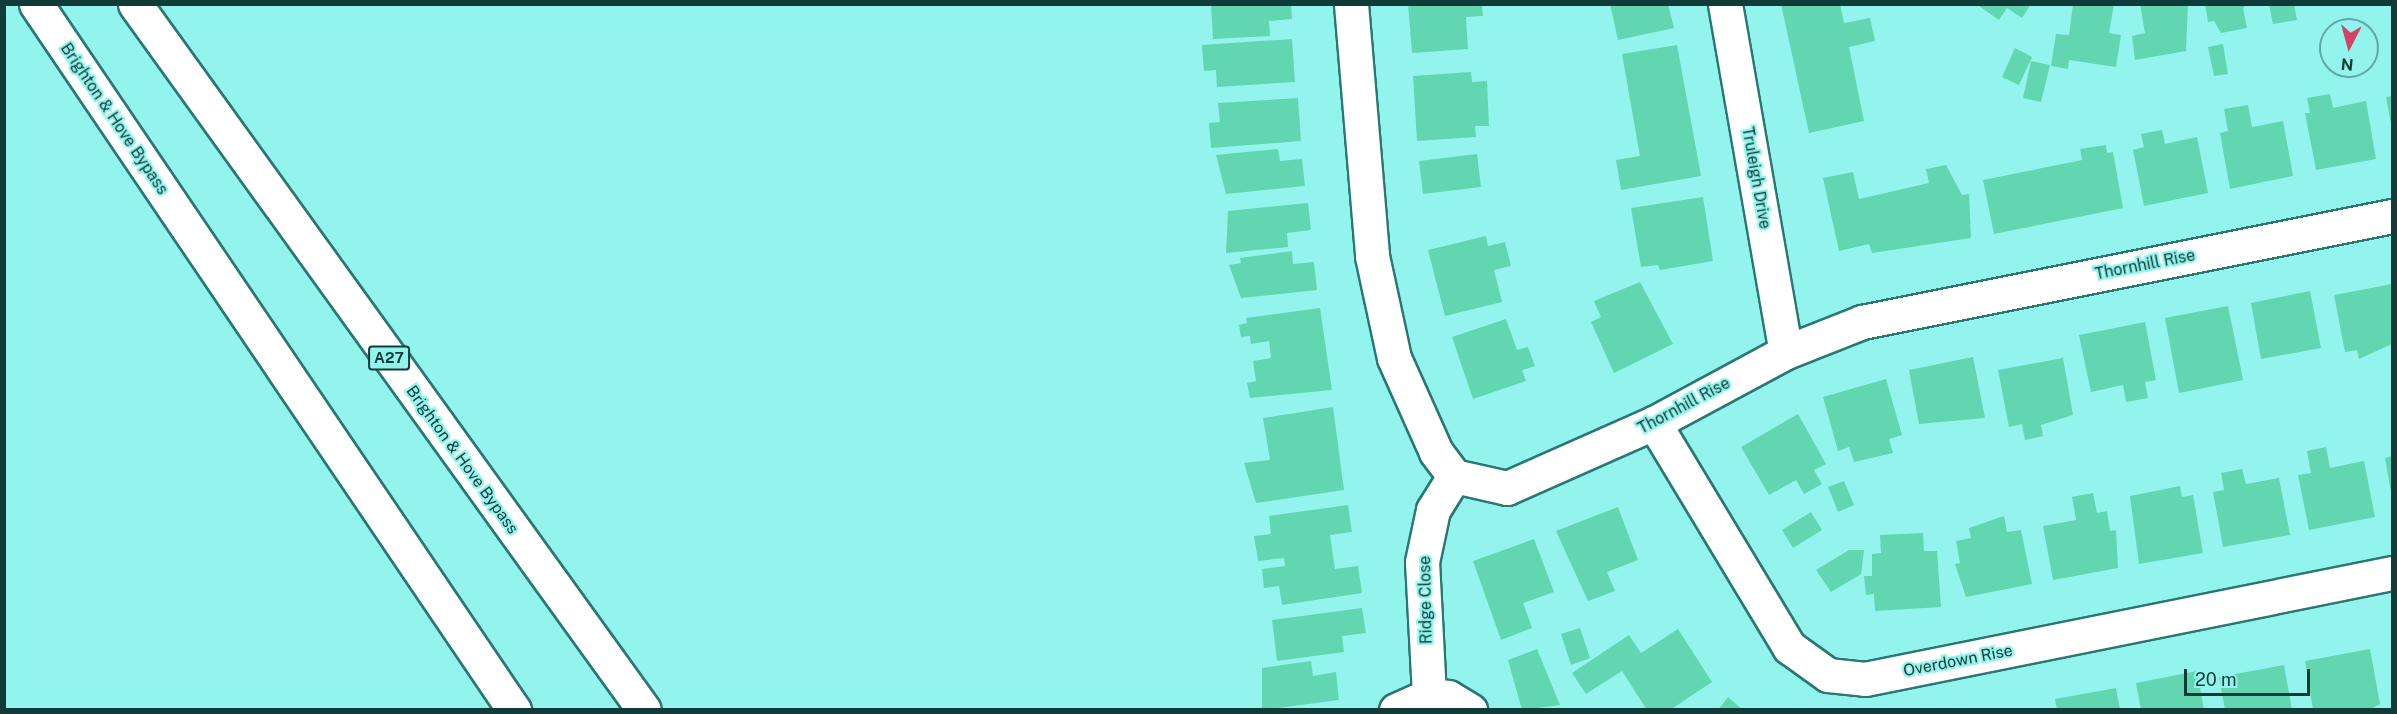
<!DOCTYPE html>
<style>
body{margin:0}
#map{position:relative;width:2397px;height:714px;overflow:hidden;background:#93f4ed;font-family:"Public Sans",sans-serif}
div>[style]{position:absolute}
.building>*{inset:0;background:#62d6b1}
.roads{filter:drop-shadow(2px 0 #2a7773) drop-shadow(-2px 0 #2a7773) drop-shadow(0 2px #2a7773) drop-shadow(0 -2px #2a7773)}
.minor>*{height:33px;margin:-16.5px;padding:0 16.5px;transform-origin:16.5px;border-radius:16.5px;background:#fff}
.highway>*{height:33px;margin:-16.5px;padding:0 16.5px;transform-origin:16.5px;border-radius:16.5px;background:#fff}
span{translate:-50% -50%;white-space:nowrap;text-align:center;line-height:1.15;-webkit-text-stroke:4.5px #93f4ed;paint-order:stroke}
.shield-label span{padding:2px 4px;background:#93f4ed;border:2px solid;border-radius:4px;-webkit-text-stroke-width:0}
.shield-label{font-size:15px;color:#103b38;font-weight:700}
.street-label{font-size:16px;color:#103b38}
.frame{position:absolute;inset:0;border:6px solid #103b38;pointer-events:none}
.north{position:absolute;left:2319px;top:18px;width:60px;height:60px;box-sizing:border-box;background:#93f4ed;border:2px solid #5faaa5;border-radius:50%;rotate:186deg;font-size:16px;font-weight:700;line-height:24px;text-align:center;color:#103b38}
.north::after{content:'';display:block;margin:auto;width:21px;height:27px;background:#d24366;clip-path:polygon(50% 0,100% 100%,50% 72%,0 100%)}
.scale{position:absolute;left:2184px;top:669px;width:126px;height:27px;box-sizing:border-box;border:3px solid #103b38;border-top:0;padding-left:8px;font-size:18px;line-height:21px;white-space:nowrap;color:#103b38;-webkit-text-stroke:4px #93f4ed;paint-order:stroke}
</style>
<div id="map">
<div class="building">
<i style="clip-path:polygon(1211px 4px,1291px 4px,1292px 19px,1269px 21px,1270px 36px,1213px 39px)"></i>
<i style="clip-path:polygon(1408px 4px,1482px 4px,1483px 16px,1466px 17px,1468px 49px,1412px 53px)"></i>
<i style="clip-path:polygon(1610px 4px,1668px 4px,1674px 28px,1618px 40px)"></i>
<i style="clip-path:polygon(1781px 4px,1840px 4px,1844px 23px,1870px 18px,1875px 41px,1849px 47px,1864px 121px,1809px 133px)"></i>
<i style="clip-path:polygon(1976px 4px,2031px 4px,2022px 18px,2007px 8px,1999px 20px)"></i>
<i style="clip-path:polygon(2073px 4px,2114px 4px,2109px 33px,2121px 35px,2116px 67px,2069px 60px,2068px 69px,2051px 66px,2056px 34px,2069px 35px)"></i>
<i style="clip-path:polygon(2140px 4px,2188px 4px,2186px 51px,2135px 60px,2132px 36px,2145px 33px)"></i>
<i style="clip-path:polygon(2205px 4px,2247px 4px,2243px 8px,2247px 28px,2221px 33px,2214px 21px,2208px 22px)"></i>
<i style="clip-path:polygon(2269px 4px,2294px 4px,2297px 20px,2273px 24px)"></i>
<i style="clip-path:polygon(1292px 39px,1295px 82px,1217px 87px,1216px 70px,1204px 71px,1202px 45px)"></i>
<i style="clip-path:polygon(2223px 44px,2228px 74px,2214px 76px,2208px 47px)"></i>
<i style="clip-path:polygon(1677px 45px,1701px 176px,1621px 190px,1616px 160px,1640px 156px,1622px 54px)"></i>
<i style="clip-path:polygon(2015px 48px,2032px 57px,2019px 85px,2002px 77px)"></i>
<i style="clip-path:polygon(2031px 61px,2050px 65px,2041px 102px,2023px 98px)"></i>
<i style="clip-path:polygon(1471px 72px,1472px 82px,1487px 81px,1489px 126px,1475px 126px,1476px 137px,1417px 141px,1413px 76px)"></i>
<i style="clip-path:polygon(2330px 94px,2333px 108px,2366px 101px,2376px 159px,2316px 170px,2305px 113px,2310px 113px,2307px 98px)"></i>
<i style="clip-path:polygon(2392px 96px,2392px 124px,2391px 124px,2386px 97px)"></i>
<i style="clip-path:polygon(1298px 98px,1301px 141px,1211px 148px,1209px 123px,1220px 122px,1218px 103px)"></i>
<i style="clip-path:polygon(2248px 105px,2252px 127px,2283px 121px,2293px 176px,2230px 189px,2220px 133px,2228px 131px,2224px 109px)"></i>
<i style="clip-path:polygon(2162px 130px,2165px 144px,2197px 137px,2208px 193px,2144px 206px,2133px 150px,2144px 147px,2141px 134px)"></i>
<i style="clip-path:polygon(2106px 145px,2107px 153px,2113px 152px,2123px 208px,1994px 234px,1983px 180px,2082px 160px,2080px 149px)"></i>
<i style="clip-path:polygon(1278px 149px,1280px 161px,1302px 159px,1305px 186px,1226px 194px,1216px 155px)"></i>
<i style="clip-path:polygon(1477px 154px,1481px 187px,1423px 194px,1419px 161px)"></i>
<i style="clip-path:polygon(1946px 165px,1962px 195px,1969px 194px,1971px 238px,1872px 253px,1869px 244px,1839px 251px,1823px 178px,1853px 172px,1859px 199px,1929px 183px,1926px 169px)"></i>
<i style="clip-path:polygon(1703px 197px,1713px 261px,1660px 270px,1658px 265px,1641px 267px,1631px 208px)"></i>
<i style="clip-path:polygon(1308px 203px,1311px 230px,1287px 233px,1288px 247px,1226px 253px,1228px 211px)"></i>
<i style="clip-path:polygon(1486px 236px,1488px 246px,1505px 242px,1511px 266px,1494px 270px,1502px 302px,1445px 316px,1428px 250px)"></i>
<i style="clip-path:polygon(1292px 251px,1293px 264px,1314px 262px,1317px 290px,1241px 298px,1229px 265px,1241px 263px,1240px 258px)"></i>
<i style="clip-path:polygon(1640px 282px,1673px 344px,1614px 373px,1591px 322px,1601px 317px,1594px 301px)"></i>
<i style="clip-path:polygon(2392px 284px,2392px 344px,2359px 359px,2357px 350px,2345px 352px,2334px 295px)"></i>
<i style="clip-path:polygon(2310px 291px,2321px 348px,2261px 359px,2251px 303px)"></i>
<i style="clip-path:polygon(2228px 306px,2243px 380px,2179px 393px,2165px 318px)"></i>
<i style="clip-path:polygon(1320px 308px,1332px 390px,1250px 398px,1247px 383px,1256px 381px,1253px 361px,1271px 358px,1269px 341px,1251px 344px,1250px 336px,1241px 337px,1239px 325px,1247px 323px,1246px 318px)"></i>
<i style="clip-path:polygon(1506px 319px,1517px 350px,1528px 347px,1535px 366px,1522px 370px,1526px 381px,1473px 399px,1452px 337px)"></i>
<i style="clip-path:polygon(2145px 322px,2156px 380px,2145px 382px,2148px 398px,2126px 402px,2123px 385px,2091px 392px,2079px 335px)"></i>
<i style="clip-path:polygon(1973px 357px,1985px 418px,1919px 424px,1909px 370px)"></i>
<i style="clip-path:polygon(2063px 358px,2073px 415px,2041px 425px,2043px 436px,2025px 440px,2022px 424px,2009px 427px,1998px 370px)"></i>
<i style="clip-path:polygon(1886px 379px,1902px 435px,1889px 439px,1893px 453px,1854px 462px,1849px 447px,1838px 451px,1823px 397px)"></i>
<i style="clip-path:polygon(1333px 407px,1344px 490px,1256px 503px,1244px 463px,1270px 460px,1263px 418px)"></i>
<i style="clip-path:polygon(1798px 414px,1826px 464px,1814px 470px,1822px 484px,1804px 494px,1796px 480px,1769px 495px,1741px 447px)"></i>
<i style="clip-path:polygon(2326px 447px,2330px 468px,2364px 461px,2375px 517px,2309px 530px,2298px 475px,2311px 473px,2307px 451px)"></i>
<i style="clip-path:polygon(2392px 456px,2392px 493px,2391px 493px,2385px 458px)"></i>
<i style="clip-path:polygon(2242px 469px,2246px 484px,2279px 478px,2290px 535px,2223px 547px,2213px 492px,2224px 490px,2221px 473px)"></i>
<i style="clip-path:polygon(1844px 481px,1854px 505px,1838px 512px,1828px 487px)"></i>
<i style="clip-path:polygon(2180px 486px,2182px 497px,2193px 495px,2203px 553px,2139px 564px,2130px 496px)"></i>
<i style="clip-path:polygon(2093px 493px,2097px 513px,2107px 511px,2110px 531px,2116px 530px,2118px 568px,2053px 580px,2043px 526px,2076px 520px,2072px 497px)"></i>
<i style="clip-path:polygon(1348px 505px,1352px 532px,1330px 535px,1335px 569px,1358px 566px,1362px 593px,1282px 605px,1279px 586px,1264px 588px,1262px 569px,1285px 566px,1284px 558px,1258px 561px,1254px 536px,1271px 534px,1269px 516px)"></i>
<i style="clip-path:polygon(1618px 507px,1638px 560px,1607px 572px,1615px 591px,1588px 601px,1556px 531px)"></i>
<i style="clip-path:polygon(1811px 512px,1822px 530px,1793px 548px,1782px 530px)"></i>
<i style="clip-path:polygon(2004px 516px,2007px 532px,2021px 530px,2032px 584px,1966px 597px,1955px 564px,1960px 563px,1956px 541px,1971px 538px,1969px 528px)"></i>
<i style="clip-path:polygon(1923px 533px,1924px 551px,1937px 551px,1941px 607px,1875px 611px,1874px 594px,1866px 595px,1864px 576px,1872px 576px,1872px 554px,1881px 553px,1880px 535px)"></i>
<i style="clip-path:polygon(1534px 539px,1554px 592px,1523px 603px,1532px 628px,1501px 640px,1473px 561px)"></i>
<i style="clip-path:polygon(1864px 550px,1861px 574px,1831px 592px,1816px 570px,1849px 550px)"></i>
<i style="clip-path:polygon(1362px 608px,1366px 633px,1342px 636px,1344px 652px,1277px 661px,1272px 620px)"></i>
<i style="clip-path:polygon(1580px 628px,1590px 658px,1571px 665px,1561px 634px)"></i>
<i style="clip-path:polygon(1678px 629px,1712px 682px,1670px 710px,1647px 710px,1622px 671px,1586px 694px,1572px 673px,1629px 635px,1641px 653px)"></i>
<i style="clip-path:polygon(1537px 649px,1560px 705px,1522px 710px,1508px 660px)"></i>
<i style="clip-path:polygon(2370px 649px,2380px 704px,2369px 710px,2313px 710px,2305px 661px)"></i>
<i style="clip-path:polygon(1311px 661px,1313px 676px,1336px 672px,1339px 700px,1262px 710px,1262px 668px)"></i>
<i style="clip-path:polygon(2284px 665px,2292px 710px,2225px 710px,2219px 677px)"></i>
<i style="clip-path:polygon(2197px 671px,2204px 710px,2141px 710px,2136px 683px)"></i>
<i style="clip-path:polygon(2116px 688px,2120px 710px,2057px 710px,2055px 699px)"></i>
<i style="clip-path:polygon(1728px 697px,1743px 710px,1718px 710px)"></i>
</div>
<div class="roads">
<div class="minor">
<i style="left:1351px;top:4px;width:253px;rotate:85.2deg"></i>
<i style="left:1372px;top:256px;width:104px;rotate:77.8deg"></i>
<i style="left:1394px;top:358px;width:103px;rotate:65.9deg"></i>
<i style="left:1436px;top:452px;width:30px;rotate:53deg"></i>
<i style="left:1454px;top:476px;width:54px;rotate:12.8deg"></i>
<i style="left:1507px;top:488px;width:161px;rotate:-23.9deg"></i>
<i style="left:1654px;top:423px;width:150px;rotate:-28.3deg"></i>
<i style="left:1786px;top:352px;width:82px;rotate:-21.5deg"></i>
<i style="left:1862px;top:322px;width:540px;rotate:-11.31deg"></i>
<i style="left:1725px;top:4px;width:353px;rotate:80.1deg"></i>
<i style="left:1654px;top:423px;width:262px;rotate:58.9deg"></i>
<i style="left:1789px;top:647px;width:48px;rotate:35.7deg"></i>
<i style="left:1828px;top:675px;width:37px;rotate:6deg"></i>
<i style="left:1865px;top:679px;width:538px;rotate:-11.37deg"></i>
<i style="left:1429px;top:695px;width:133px;rotate:-93deg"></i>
<i style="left:1422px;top:562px;width:53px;rotate:-78.1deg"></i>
<i style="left:1433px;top:510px;width:40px;rotate:-58deg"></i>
<i style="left:1396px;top:710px;width:36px;rotate:-24deg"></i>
<i style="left:1429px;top:695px;width:19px;rotate:6deg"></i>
<i style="left:1448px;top:697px;width:26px;rotate:31deg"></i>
</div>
<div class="highway">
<i style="left:36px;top:4px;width:853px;rotate:55.9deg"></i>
<i style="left:135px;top:4px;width:870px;rotate:54.21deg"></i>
</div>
</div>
<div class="shield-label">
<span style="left:389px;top:358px">A27</span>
</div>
<div class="street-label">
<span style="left:114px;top:119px;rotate:56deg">Brighton &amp; Hove Bypass</span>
<span style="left:1756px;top:178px;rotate:80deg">Truleigh Drive</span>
<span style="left:2145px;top:265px;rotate:-11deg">Thornhill Rise</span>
<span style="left:1684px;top:406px;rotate:-28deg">Thornhill Rise</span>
<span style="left:462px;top:460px;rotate:54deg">Brighton &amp; Hove Bypass</span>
<span style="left:1426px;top:600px;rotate:-91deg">Ridge Close</span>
<span style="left:1958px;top:661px;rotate:-11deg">Overdown Rise</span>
</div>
<div class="frame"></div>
<div class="north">N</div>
<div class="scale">20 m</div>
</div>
